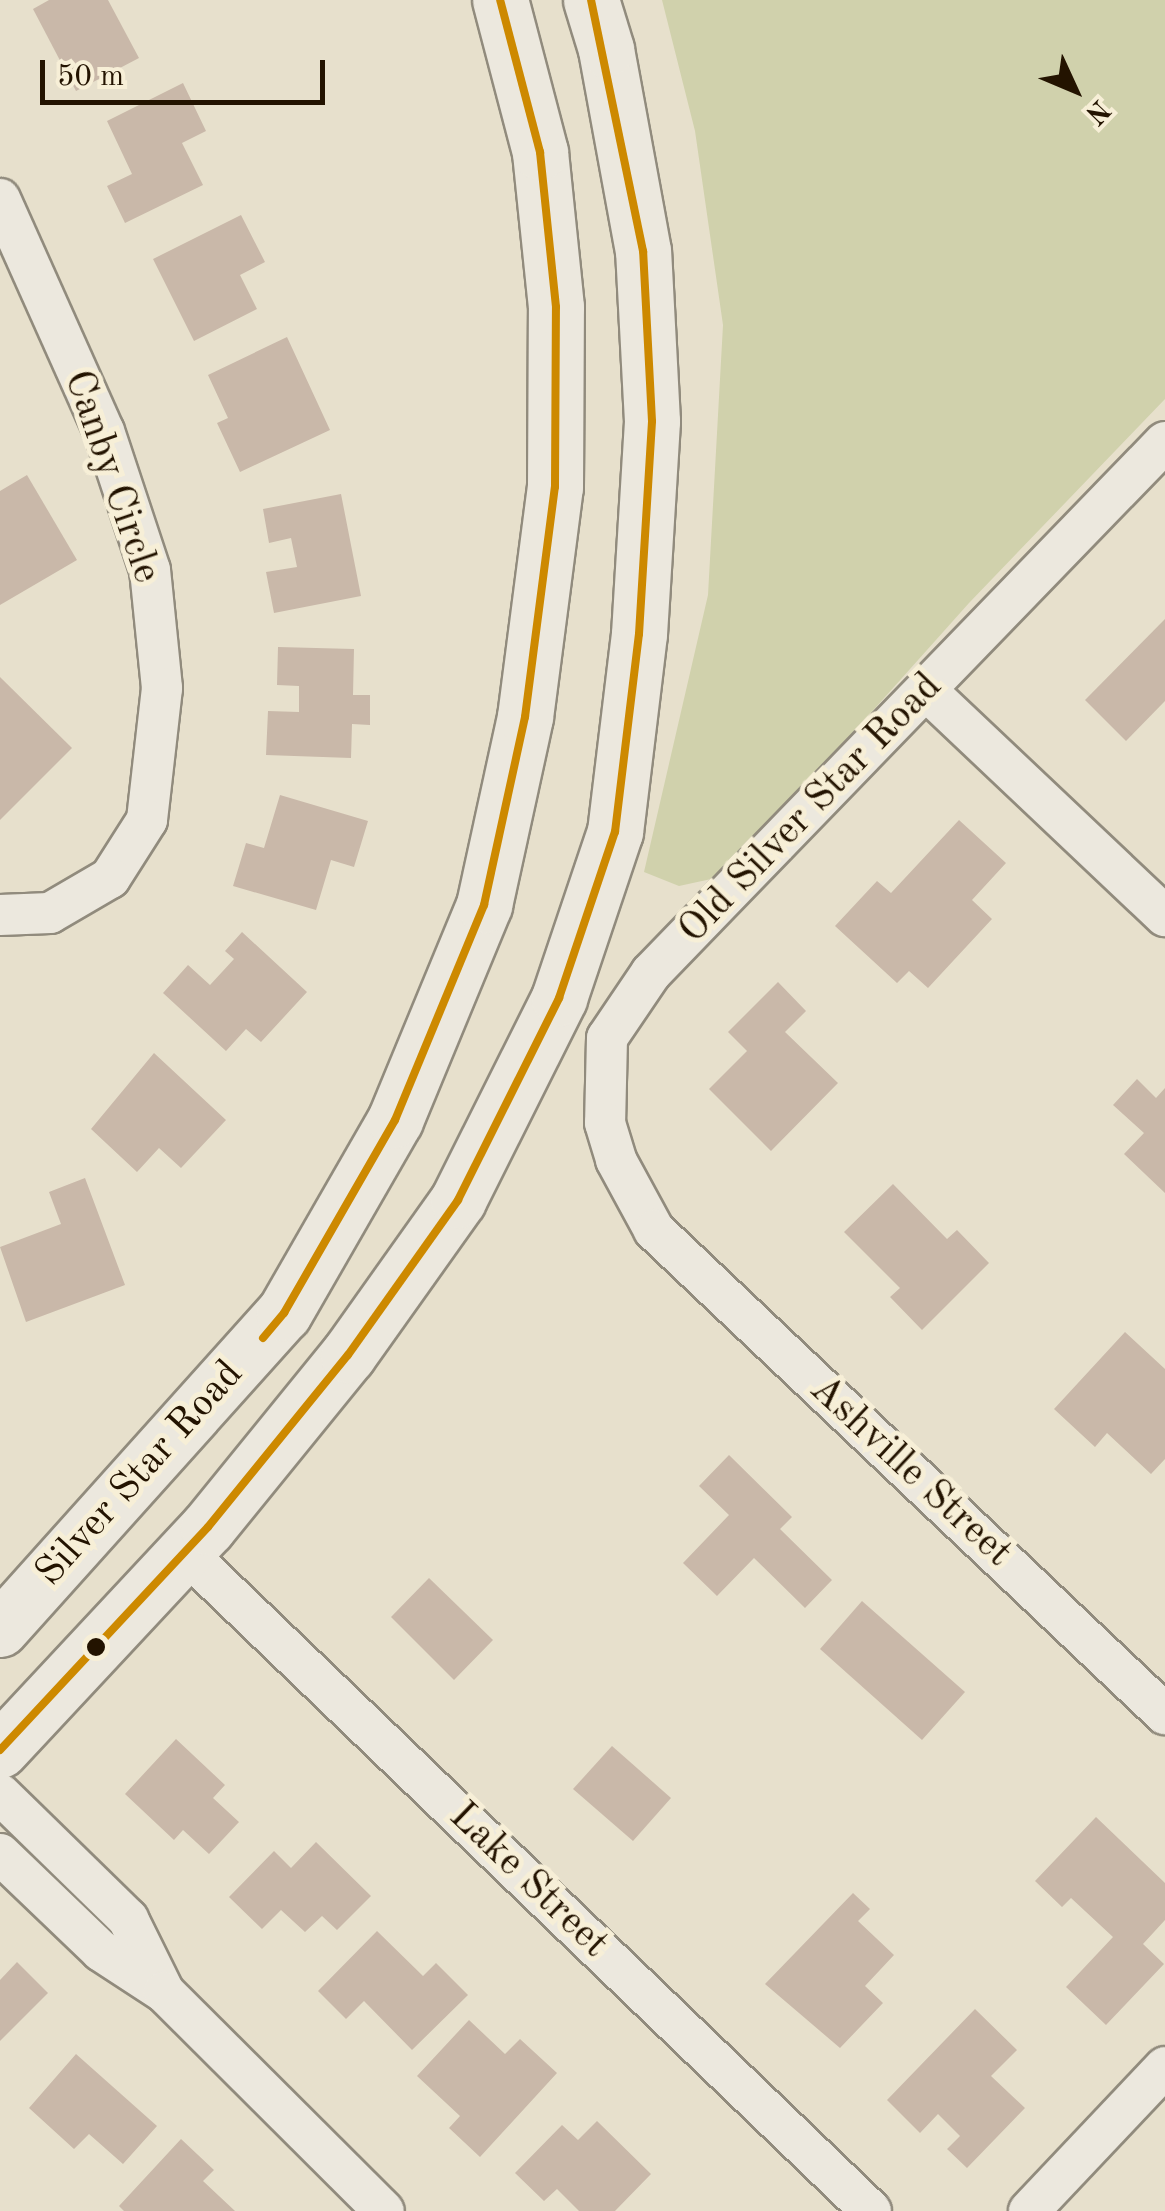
<!DOCTYPE html>
<style>
body{margin:0}
#map{position:relative;width:1165px;height:2211px;overflow:hidden;background:#e7e0cc;font-family:"Old Standard TT",serif}
div>[style]{position:absolute}
.green>*{inset:0;background:#d0d1ac}
.building>*{inset:0;background:#c9b8a9}
.roads{filter:drop-shadow(2px 0 #918b7d) drop-shadow(-2px 0 #918b7d) drop-shadow(0 2px #918b7d) drop-shadow(0 -2px #918b7d)}
.minor>*{height:40px;margin:-20px;padding:0 20px;transform-origin:20px;border-radius:20px;background:#ece8de}
.secondary>*{height:55px;margin:-27.5px;padding:0 27.5px;transform-origin:27.5px;border-radius:27.5px;background:#ece8de}
.bus-1>*{height:8px;margin:-4px;padding:0 4px;transform-origin:4px;border-radius:4px;background:#cd8900}
.dots>*{width:28px;height:28px;translate:-50% -50%;box-sizing:border-box;border:5px solid #f7efd7;border-radius:50%}
span{translate:-50% -50%;white-space:nowrap;text-align:center;line-height:1.15;-webkit-text-stroke:10px #f7efd7;paint-order:stroke}
.street-label{font-size:40px;color:#231300}
.north{position:absolute;left:1025px;top:40px;width:100px;height:100px;-webkit-text-stroke:8px #f7efd7;paint-order:stroke;rotate:134deg;font-size:28px;font-weight:700;line-height:40px;text-align:center;color:#231300}
.north::after{content:'';display:block;margin:auto;width:35px;height:45px;background:#231300;clip-path:polygon(50% 0,100% 100%,50% 72%,0 100%)}
.scale{position:absolute;left:40px;top:60px;width:285px;height:45px;box-sizing:border-box;border:5px solid #231300;border-top:0;padding-left:12px;font-size:30px;line-height:35px;white-space:nowrap;color:#231300;-webkit-text-stroke:8px #f7efd7;paint-order:stroke}
</style>
<div id="map">
<div class="green">
<i style="clip-path:polygon(662px 0,1165px 0,1165px 399px,969px 603px,725px 876px,679px 886px,644px 872px,708px 595px,723px 325px,695px 131px)"></i>
</div>
<div class="building">
<i style="clip-path:polygon(49px 0,108px 0,139px 58px,76px 91px,33px 9px)"></i>
<i style="clip-path:polygon(183px 83px,206px 131px,182px 143px,203px 185px,125px 223px,107px 186px,132px 174px,107px 121px)"></i>
<i style="clip-path:polygon(241px 215px,265px 262px,240px 275px,257px 309px,194px 341px,153px 259px)"></i>
<i style="clip-path:polygon(287px 337px,330px 430px,240px 472px,217px 423px,228px 418px,208px 375px)"></i>
<i style="clip-path:polygon(27px 475px,77px 560px,0 605px,0 491px)"></i>
<i style="clip-path:polygon(341px 494px,361px 596px,274px 613px,266px 572px,297px 567px,291px 538px,269px 543px,263px 509px)"></i>
<i style="clip-path:polygon(1165px 619px,1165px 701px,1126px 741px,1085px 700px)"></i>
<i style="clip-path:polygon(278px 647px,354px 649px,353px 695px,370px 695px,370px 725px,352px 724px,351px 758px,266px 755px,268px 711px,299px 712px,299px 686px,277px 685px)"></i>
<i style="clip-path:polygon(0 677px,72px 748px,0 820px)"></i>
<i style="clip-path:polygon(280px 795px,368px 821px,354px 867px,331px 860px,316px 910px,233px 886px,246px 843px,264px 848px)"></i>
<i style="clip-path:polygon(959px 820px,1006px 863px,972px 900px,992px 919px,928px 988px,909px 971px,897px 983px,835px 926px,877px 881px,891px 893px)"></i>
<i style="clip-path:polygon(242px 932px,307px 992px,261px 1042px,246px 1029px,226px 1051px,163px 993px,188px 965px,210px 985px,234px 959px,225px 951px)"></i>
<i style="clip-path:polygon(778px 982px,806px 1011px,785px 1032px,838px 1083px,771px 1151px,709px 1089px,747px 1051px,728px 1032px)"></i>
<i style="clip-path:polygon(154px 1053px,226px 1120px,181px 1168px,159px 1148px,137px 1172px,91px 1129px)"></i>
<i style="clip-path:polygon(1137px 1079px,1156px 1098px,1165px 1088px,1165px 1193px,1124px 1154px,1144px 1133px,1113px 1105px)"></i>
<i style="clip-path:polygon(85px 1178px,125px 1285px,26px 1322px,0 1247px,61px 1224px,49px 1192px)"></i>
<i style="clip-path:polygon(893px 1184px,947px 1239px,957px 1230px,989px 1263px,922px 1330px,890px 1297px,900px 1288px,844px 1232px)"></i>
<i style="clip-path:polygon(1125px 1332px,1165px 1369px,1165px 1459px,1151px 1474px,1107px 1433px,1095px 1447px,1054px 1409px)"></i>
<i style="clip-path:polygon(729px 1455px,792px 1517px,780px 1529px,832px 1580px,805px 1608px,754px 1558px,717px 1596px,683px 1563px,729px 1515px,699px 1486px)"></i>
<i style="clip-path:polygon(429px 1578px,493px 1640px,454px 1680px,391px 1617px)"></i>
<i style="clip-path:polygon(862px 1601px,965px 1692px,922px 1740px,820px 1649px)"></i>
<i style="clip-path:polygon(176px 1739px,225px 1785px,213px 1798px,239px 1822px,209px 1854px,183px 1830px,174px 1840px,125px 1794px)"></i>
<i style="clip-path:polygon(612px 1746px,671px 1798px,633px 1841px,573px 1789px)"></i>
<i style="clip-path:polygon(1096px 1817px,1165px 1883px,1165px 1920px,1143px 1944px,1164px 1964px,1106px 2025px,1066px 1987px,1113px 1937px,1071px 1898px,1062px 1907px,1035px 1881px)"></i>
<i style="clip-path:polygon(316px 1842px,371px 1896px,337px 1930px,322px 1916px,305px 1932px,281px 1910px,262px 1929px,229px 1897px,274px 1851px,291px 1868px)"></i>
<i style="clip-path:polygon(853px 1893px,870px 1909px,858px 1921px,894px 1955px,865px 1986px,883px 2003px,840px 2048px,765px 1984px)"></i>
<i style="clip-path:polygon(377px 1931px,423px 1976px,436px 1963px,468px 1995px,412px 2050px,364px 2001px,346px 2019px,318px 1991px)"></i>
<i style="clip-path:polygon(17px 1962px,48px 1993px,0 2041px,0 1980px)"></i>
<i style="clip-path:polygon(975px 2009px,1017px 2050px,991px 2076px,1025px 2108px,967px 2168px,947px 2149px,960px 2136px,938px 2114px,920px 2133px,887px 2100px)"></i>
<i style="clip-path:polygon(469px 2020px,505px 2054px,520px 2039px,557px 2073px,480px 2157px,449px 2128px,460px 2116px,417px 2076px)"></i>
<i style="clip-path:polygon(76px 2054px,157px 2126px,123px 2164px,89px 2134px,74px 2149px,29px 2108px)"></i>
<i style="clip-path:polygon(597px 2121px,651px 2174px,615px 2211px,579px 2211px,557px 2189px,544px 2201px,515px 2173px,562px 2125px,578px 2140px)"></i>
<i style="clip-path:polygon(181px 2139px,214px 2170px,203px 2181px,235px 2211px,124px 2211px,119px 2206px)"></i>
</div>
<div class="roads">
<div class="minor">
<i style="left:0;top:199px;width:254px;rotate:65.9deg"></i>
<i style="left:104px;top:431px;width:146px;rotate:71.7deg"></i>
<i style="left:150px;top:570px;width:119px;rotate:84.2deg"></i>
<i style="left:162px;top:688px;width:133px;rotate:96.5deg"></i>
<i style="left:147px;top:820px;width:69px;rotate:122.5deg"></i>
<i style="left:110px;top:878px;width:69px;rotate:149.7deg"></i>
<i style="left:50px;top:913px;width:50px;rotate:177.7deg"></i>
<i style="left:1165px;top:442px;width:739px;rotate:134.07deg"></i>
<i style="left:651px;top:973px;width:78px;rotate:124.1deg"></i>
<i style="left:607px;top:1038px;width:85px;rotate:91.3deg"></i>
<i style="left:605px;top:1123px;width:39px;rotate:73deg"></i>
<i style="left:616px;top:1160px;width:80px;rotate:61.5deg"></i>
<i style="left:654px;top:1230px;width:704px;rotate:43.45deg"></i>
<i style="left:927px;top:691px;width:328px;rotate:43.4deg"></i>
<i style="left:185px;top:1552px;width:951px;rotate:43.85deg"></i>
<i style="left:0;top:1794px;width:179px;rotate:44.3deg"></i>
<i style="left:128px;top:1919px;width:81px;rotate:63.7deg"></i>
<i style="left:0;top:1854px;width:140px;rotate:43.8deg"></i>
<i style="left:101px;top:1951px;width:75px;rotate:33.1deg"></i>
<i style="left:164px;top:1992px;width:310px;rotate:44.9deg"></i>
<i style="left:1029px;top:2211px;width:198px;rotate:-46.6deg"></i>
</div>
<div class="secondary">
<i style="left:0;top:1629px;width:425px;rotate:-48.1deg"></i>
<i style="left:284px;top:1313px;width:223px;rotate:-60.1deg"></i>
<i style="left:395px;top:1120px;width:233px;rotate:-67.5deg"></i>
<i style="left:484px;top:905px;width:192px;rotate:-77.7deg"></i>
<i style="left:525px;top:717px;width:232px;rotate:-82.6deg"></i>
<i style="left:555px;top:487px;width:180px;rotate:-89.7deg"></i>
<i style="left:556px;top:307px;width:156px;rotate:-95.9deg"></i>
<i style="left:540px;top:152px;width:157px;rotate:-104.7deg"></i>
<i style="left:0;top:1750px;width:305px;rotate:-47deg"></i>
<i style="left:208px;top:1527px;width:222px;rotate:-50.9deg"></i>
<i style="left:348px;top:1355px;width:190px;rotate:-54.6deg"></i>
<i style="left:458px;top:1200px;width:226px;rotate:-63.4deg"></i>
<i style="left:559px;top:998px;width:175px;rotate:-71.4deg"></i>
<i style="left:615px;top:832px;width:199px;rotate:-83.1deg"></i>
<i style="left:639px;top:634px;width:213px;rotate:-86.5deg"></i>
<i style="left:652px;top:421px;width:170px;rotate:-93deg"></i>
<i style="left:643px;top:251px;width:205px;rotate:-100.4deg"></i>
<i style="left:606px;top:49px;width:51px;rotate:-107deg"></i>
</div>
</div>
<div class="bus-1">
<i style="left:263px;top:1338px;width:33px;rotate:-50deg"></i>
<i style="left:284px;top:1313px;width:223px;rotate:-60.1deg"></i>
<i style="left:395px;top:1120px;width:233px;rotate:-67.5deg"></i>
<i style="left:484px;top:905px;width:192px;rotate:-77.7deg"></i>
<i style="left:525px;top:717px;width:232px;rotate:-82.6deg"></i>
<i style="left:555px;top:487px;width:180px;rotate:-89.7deg"></i>
<i style="left:556px;top:307px;width:156px;rotate:-95.9deg"></i>
<i style="left:540px;top:152px;width:157px;rotate:-104.7deg"></i>
<i style="left:0;top:1750px;width:305px;rotate:-47deg"></i>
<i style="left:208px;top:1527px;width:222px;rotate:-50.9deg"></i>
<i style="left:348px;top:1355px;width:190px;rotate:-54.6deg"></i>
<i style="left:458px;top:1200px;width:226px;rotate:-63.4deg"></i>
<i style="left:559px;top:998px;width:175px;rotate:-71.4deg"></i>
<i style="left:615px;top:832px;width:199px;rotate:-83.1deg"></i>
<i style="left:639px;top:634px;width:213px;rotate:-86.5deg"></i>
<i style="left:652px;top:421px;width:170px;rotate:-93deg"></i>
<i style="left:643px;top:251px;width:256px;rotate:-101.7deg"></i>
</div>
<div class="dots">
<i style="left:96px;top:1647px;background:#231300"></i>
</div>
<div class="street-label">
<span style="left:111px;top:477px;rotate:71deg">Canby Circle</span>
<span style="left:811px;top:809px;rotate:-46deg">Old Silver Star Road</span>
<span style="left:910px;top:1472px;rotate:43deg">Ashville Street</span>
<span style="left:140px;top:1474px;rotate:-48deg">Silver Star Road</span>
<span style="left:528px;top:1881px;rotate:44deg">Lake Street</span>
</div>
<div class="north">N</div>
<div class="scale">50 m</div>
</div>
